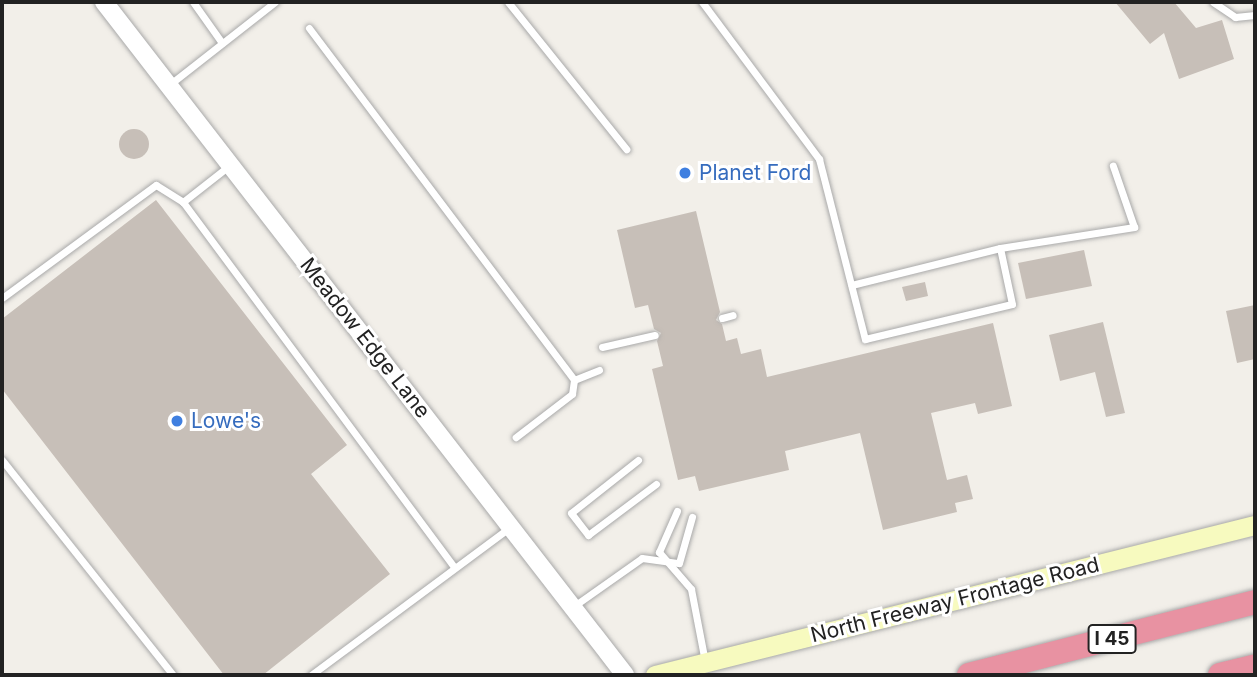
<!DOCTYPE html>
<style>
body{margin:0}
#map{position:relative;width:1257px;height:677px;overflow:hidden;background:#f2efe9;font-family:Inter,sans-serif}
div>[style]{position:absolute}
.building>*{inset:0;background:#c7bfb8}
.round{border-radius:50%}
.roads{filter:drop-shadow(0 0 2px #a9a9a9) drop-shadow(0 0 2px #a9a9a9)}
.service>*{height:7px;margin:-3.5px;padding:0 3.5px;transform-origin:3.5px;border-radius:3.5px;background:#fff}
.tertiary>*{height:18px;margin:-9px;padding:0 9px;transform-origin:9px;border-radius:9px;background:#fff}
.secondary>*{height:19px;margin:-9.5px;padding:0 9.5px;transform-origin:9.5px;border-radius:9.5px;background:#f7fabf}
.motorway>*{height:24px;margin:-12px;padding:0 12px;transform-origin:12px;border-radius:12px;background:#e892a2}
.dots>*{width:19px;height:19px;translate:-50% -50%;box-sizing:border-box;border:4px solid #fff;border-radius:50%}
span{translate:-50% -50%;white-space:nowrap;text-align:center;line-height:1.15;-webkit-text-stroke:6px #fff;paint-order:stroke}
.shield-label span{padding:2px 5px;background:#fff;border:2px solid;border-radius:5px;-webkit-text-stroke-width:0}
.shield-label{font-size:19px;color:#222;font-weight:700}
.shop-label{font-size:21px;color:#366cbe}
.left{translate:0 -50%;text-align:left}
.street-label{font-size:21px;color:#222}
.frame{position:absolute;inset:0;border:4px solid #222;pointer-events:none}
</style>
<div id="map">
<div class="building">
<i style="clip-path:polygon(1115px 2px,1174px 2px,1196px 28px,1222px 20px,1234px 59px,1179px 79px,1164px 33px,1150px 44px)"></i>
<i class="round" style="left:119px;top:129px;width:30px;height:30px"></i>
<i style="clip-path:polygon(156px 200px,347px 445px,311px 474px,390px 574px,263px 675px,224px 675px,2px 389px,2px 319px)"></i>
<i style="clip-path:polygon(696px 211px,720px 312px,716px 320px,722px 324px,726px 341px,737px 338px,741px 354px,761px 349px,767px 377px,993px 323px,1012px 406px,978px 414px,975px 403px,931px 413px,947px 480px,967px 475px,973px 499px,955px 503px,957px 512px,883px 530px,860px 433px,785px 451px,789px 470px,699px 491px,695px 476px,678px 480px,652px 369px,663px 366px,657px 341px,661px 333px,654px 329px,648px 305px,635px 308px,617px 230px)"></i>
<i style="clip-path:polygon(1084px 250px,1092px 286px,1026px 299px,1018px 263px)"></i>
<i style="clip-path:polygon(925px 282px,928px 296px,906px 301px,902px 287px)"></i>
<i style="clip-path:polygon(1255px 305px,1255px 359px,1237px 363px,1226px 311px)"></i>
<i style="clip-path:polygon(1103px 322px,1125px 413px,1106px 417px,1095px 372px,1060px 381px,1049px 335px)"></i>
</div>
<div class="roads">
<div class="service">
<i style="left:193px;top:2px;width:50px;rotate:54.7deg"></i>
<i style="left:508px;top:2px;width:189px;rotate:51.2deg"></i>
<i style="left:702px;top:2px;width:196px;rotate:53.3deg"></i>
<i style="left:819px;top:159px;width:186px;rotate:75.7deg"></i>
<i style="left:865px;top:339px;width:151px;rotate:-13.4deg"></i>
<i style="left:1012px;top:304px;width:57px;rotate:-102.1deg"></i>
<i style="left:1000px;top:248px;width:153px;rotate:166deg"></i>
<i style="left:1213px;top:2px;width:27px;rotate:34deg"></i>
<i style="left:1235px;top:17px;width:20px;rotate:-6deg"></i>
<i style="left:309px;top:28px;width:441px;rotate:53deg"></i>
<i style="left:574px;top:380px;width:14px;rotate:98deg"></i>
<i style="left:572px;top:394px;width:71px;rotate:142.5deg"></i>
<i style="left:169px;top:85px;width:135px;rotate:-38.1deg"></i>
<i style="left:230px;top:165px;width:60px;rotate:141.8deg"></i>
<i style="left:183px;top:202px;width:455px;rotate:53.4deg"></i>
<i style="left:1000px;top:248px;width:136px;rotate:-8.9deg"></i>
<i style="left:1134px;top:227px;width:65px;rotate:-109deg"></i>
<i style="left:2px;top:298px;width:191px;rotate:-36.3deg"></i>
<i style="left:156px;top:185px;width:32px;rotate:32deg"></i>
<i style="left:722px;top:318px;width:11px;rotate:-15deg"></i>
<i style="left:602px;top:347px;width:54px;rotate:-12.8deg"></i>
<i style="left:574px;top:380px;width:27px;rotate:-22deg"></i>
<i style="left:2px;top:460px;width:275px;rotate:51.5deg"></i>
<i style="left:638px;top:460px;width:85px;rotate:141.7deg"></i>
<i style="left:571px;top:513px;width:28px;rotate:52deg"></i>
<i style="left:588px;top:535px;width:85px;rotate:-36.9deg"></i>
<i style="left:677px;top:511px;width:45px;rotate:113.7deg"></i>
<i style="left:659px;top:552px;width:49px;rotate:49.1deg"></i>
<i style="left:691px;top:589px;width:74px;rotate:79.1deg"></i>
<i style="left:574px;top:606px;width:83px;rotate:-35.2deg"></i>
<i style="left:642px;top:558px;width:37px;rotate:8deg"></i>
<i style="left:679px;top:563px;width:48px;rotate:-74.2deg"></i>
<i style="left:311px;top:675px;width:248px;rotate:-36.6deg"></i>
</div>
<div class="tertiary">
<i style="left:104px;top:2px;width:851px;rotate:52.25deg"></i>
</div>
<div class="secondary">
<i style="left:655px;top:675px;width:618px;rotate:-14.04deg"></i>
</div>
<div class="motorway">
<i style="left:969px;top:675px;width:295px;rotate:-14.3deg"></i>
<i style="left:1220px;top:675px;width:36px;rotate:-14deg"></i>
</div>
</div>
<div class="dots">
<i style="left:685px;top:173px;background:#3f7fe0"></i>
<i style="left:177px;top:421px;background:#3f7fe0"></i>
</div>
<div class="shield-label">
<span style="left:1112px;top:639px">I 45</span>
</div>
<div class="shop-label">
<span class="left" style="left:699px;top:173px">Planet Ford</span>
<span class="left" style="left:191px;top:421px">Lowe's</span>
</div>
<div class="street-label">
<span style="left:365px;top:338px;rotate:52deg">Meadow Edge Lane</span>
<span style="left:955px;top:600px;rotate:-14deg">North Freeway Frontage Road</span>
</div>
<div class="frame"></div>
</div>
